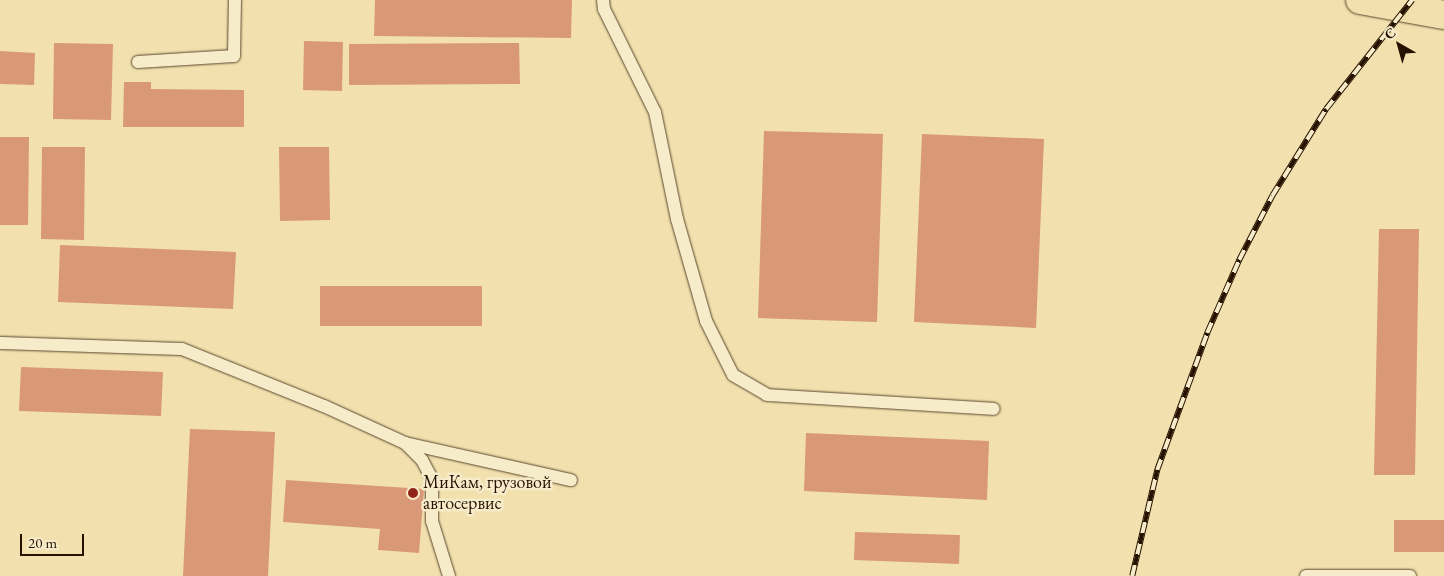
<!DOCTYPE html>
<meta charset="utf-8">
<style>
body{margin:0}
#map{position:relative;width:1444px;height:576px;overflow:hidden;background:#f2e1ae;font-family:"EB Garamond",serif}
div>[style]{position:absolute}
.building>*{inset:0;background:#d99878}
.roads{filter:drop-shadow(0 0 1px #5a462d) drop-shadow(0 0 1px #5a462d)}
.service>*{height:12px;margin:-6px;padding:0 6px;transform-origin:6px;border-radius:6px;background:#f7ecca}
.primary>*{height:28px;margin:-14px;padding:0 14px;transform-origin:14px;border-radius:14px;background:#f2e1ae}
.rail>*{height:5.5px;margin-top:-2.75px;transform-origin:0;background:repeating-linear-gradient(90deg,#f7ecca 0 11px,#271202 0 22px);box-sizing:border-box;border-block:1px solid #271202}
.dots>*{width:14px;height:14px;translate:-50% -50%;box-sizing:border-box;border:2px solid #f7ecca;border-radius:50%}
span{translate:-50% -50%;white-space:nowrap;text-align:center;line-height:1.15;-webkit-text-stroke:5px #f7ecca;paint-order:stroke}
.poi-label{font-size:18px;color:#271202}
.left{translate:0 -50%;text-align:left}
.north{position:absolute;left:1374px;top:20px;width:50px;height:50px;-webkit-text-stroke:4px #f7ecca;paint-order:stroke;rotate:322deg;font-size:14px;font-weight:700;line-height:20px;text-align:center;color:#271202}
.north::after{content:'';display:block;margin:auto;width:18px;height:22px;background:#271202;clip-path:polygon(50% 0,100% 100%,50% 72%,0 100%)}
.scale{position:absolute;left:20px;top:534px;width:64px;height:22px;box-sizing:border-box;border:2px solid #271202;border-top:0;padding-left:6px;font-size:15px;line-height:18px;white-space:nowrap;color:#271202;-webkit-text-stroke:4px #f7ecca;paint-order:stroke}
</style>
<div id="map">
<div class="building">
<i style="clip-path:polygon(375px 0,572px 0,571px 38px,374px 36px)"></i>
<i style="clip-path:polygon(304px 41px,343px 42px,342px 91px,303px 90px)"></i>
<i style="clip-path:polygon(54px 43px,113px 44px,111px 120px,53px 119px)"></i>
<i style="clip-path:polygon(519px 43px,520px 84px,349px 85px,349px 44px)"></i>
<i style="clip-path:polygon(0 51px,35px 53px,34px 85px,0 84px)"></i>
<i style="clip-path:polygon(124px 82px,151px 82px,151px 89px,244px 90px,244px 127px,123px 127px)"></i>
<i style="clip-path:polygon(764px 131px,883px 134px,877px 322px,758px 318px)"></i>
<i style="clip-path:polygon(922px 134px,1044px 139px,1036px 328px,914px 322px)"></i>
<i style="clip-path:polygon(0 137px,29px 137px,28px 225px,0 225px)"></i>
<i style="clip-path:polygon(42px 147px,85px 147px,84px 240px,41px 239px)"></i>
<i style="clip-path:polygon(279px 147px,329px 147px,330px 220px,280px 221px)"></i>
<i style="clip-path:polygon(1379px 229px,1419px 229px,1415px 475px,1374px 475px)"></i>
<i style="clip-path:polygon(60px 245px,236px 252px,233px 309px,58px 302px)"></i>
<i style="clip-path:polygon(320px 286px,482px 286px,482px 326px,320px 326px)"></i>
<i style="clip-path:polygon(21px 367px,163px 372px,161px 416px,19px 411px)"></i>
<i style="clip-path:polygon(190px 429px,275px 432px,268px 576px,183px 576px)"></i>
<i style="clip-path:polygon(806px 433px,989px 441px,987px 500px,804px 491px)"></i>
<i style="clip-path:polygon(286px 480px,424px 489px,419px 553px,378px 550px,380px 529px,283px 522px)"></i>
<i style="clip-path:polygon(1394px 520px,1444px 520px,1444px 552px,1394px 552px)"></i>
<i style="clip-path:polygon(855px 532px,960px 535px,959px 564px,854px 560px)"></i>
</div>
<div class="roads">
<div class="service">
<i style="left:603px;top:0;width:9px;rotate:84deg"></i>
<i style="left:604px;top:9px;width:115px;rotate:63.7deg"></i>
<i style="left:655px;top:112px;width:109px;rotate:78.4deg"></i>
<i style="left:677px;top:219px;width:106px;rotate:74.1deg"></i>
<i style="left:706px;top:321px;width:60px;rotate:63.4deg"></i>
<i style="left:733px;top:375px;width:39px;rotate:30deg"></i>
<i style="left:767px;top:395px;width:227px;rotate:3.5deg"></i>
<i style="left:138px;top:62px;width:96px;rotate:-3.6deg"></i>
<i style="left:234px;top:56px;width:56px;rotate:-89deg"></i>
<i style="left:0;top:343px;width:182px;rotate:1.9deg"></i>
<i style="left:182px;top:349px;width:153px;rotate:21.9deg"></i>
<i style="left:324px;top:406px;width:89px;rotate:24.6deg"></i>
<i style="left:405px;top:443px;width:170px;rotate:12.6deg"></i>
<i style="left:405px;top:443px;width:24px;rotate:45deg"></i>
<i style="left:422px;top:460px;width:21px;rotate:62deg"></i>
<i style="left:432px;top:479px;width:42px;rotate:90deg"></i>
<i style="left:432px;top:521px;width:58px;rotate:72.8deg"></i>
<i style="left:1306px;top:576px;width:104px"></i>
</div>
<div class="primary">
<i style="left:1360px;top:0;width:85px;rotate:10.1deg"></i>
</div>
</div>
<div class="rail">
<i style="left:1132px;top:576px;width:109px;rotate:-76.7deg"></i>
<i style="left:1157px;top:470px;width:146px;rotate:-69.9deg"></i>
<i style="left:1207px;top:333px;width:80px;rotate:-66.3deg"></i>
<i style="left:1239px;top:260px;width:72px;rotate:-62.7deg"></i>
<i style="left:1272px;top:196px;width:102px;rotate:-58.2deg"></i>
<i style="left:1326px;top:109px;width:139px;rotate:-51.7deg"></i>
</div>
<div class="dots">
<i style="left:413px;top:493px;background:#8f2418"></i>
</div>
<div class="poi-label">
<span class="left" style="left:423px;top:493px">МиКам, грузовой<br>автосервис</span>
</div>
<div class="north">С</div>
<div class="scale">20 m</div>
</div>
